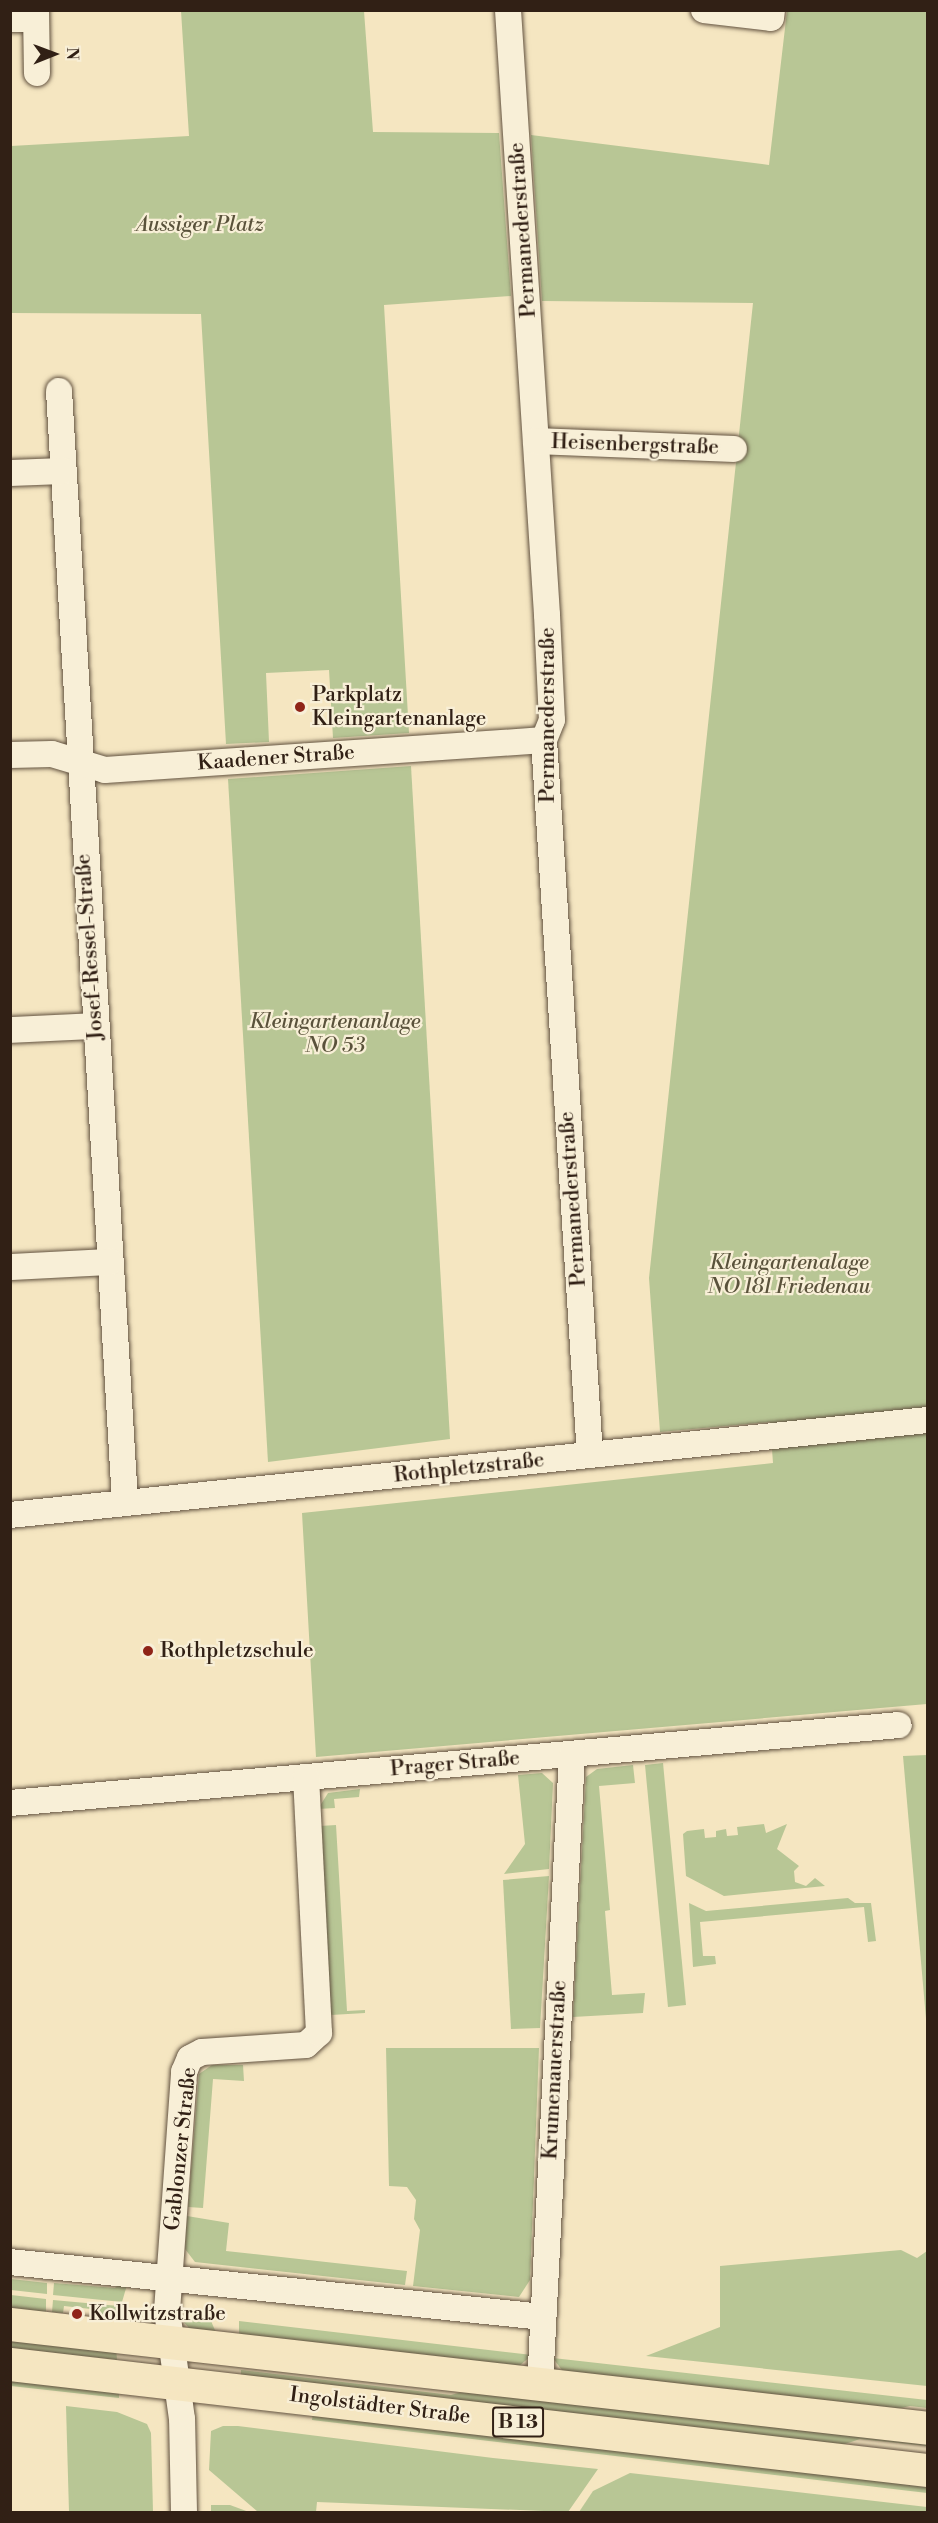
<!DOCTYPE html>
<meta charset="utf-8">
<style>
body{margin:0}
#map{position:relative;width:938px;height:2523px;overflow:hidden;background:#f5e6c1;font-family:"Libre Bodoni",serif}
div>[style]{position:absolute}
.green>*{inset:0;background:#b8c695}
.roads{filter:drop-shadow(0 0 2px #625240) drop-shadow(0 0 2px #625240)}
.minor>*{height:26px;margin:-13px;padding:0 13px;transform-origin:13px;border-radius:13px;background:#f8efd7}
.primary>*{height:33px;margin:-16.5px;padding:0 16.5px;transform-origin:16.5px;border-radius:16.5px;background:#f5e6c1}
.dots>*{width:16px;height:16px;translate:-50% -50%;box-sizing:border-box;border:3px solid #f8efd7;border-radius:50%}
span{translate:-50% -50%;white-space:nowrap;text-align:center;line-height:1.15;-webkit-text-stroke:4.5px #f8efd7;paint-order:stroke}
.shield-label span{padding:2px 4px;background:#f8efd7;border:2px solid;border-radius:4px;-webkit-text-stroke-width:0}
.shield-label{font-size:20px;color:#312015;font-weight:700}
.park-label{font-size:21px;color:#5a523b;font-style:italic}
.street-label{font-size:21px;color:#312015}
.poi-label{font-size:21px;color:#312015}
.left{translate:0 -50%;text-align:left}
.frame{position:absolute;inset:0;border:12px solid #312015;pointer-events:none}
.north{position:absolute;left:24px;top:24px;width:60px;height:60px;-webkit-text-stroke:4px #f8efd7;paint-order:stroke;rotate:89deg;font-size:16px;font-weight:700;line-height:24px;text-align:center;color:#312015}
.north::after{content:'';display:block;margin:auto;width:21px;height:27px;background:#312015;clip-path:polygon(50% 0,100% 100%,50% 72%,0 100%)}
</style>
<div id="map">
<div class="green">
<i style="clip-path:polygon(181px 11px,364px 11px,373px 132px,499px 133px,511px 296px,384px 305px,409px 733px,333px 738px,329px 670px,266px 673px,269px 742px,226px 744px,201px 314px,11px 313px,11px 146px,189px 136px)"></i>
<i style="clip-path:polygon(787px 11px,927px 11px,927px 1704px,316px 1757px,302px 1513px,773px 1463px,770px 1422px,660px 1432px,649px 1278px,753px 303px,542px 301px,531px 135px,769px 165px)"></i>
<i style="clip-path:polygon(411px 766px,450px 1439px,268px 1462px,228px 779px)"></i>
<i style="clip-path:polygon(927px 1755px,928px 1755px,927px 2030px,903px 1756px)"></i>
<i style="clip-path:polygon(663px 1763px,686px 2005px,668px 2007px,645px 1765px)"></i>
<i style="clip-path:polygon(633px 1765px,635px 1783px,599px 1786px,610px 1910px,605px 1911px,612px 1995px,645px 1993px,643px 2013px,573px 2017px,586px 1777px,597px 1769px)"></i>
<i style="clip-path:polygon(542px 1773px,553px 1783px,549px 1869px,504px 1874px,525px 1844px,518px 1775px)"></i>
<i style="clip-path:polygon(360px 1789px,359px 1797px,334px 1799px,335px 1808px,318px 1809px,328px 1793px)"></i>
<i style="clip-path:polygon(764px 1824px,766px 1833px,787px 1824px,777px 1849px,799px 1866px,794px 1871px,795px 1882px,806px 1886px,815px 1878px,825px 1886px,724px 1896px,686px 1876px,683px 1834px,687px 1831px,704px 1829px,705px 1838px,716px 1837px,716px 1831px,726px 1829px,727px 1836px,738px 1835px,737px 1827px)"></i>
<i style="clip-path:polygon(336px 1825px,347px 2011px,365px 2010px,365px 2013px,331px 2015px,320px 1826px)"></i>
<i style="clip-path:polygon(549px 1876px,540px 2028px,511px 2029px,503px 1880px)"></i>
<i style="clip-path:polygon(848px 1898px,855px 1903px,871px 1903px,876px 1941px,868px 1942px,864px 1907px,700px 1922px,703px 1956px,715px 1956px,716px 1964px,693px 1967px,689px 1903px,706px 1911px)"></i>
<i style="clip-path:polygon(386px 2048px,539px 2048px,530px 2280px,519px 2297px,413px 2286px,420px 2230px,414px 2219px,416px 2200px,407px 2187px,389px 2186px)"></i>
<i style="clip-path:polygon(212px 2065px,243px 2065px,244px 2081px,213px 2079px,203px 2208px,188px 2207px,199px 2074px)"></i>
<i style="clip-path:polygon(187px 2216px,229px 2223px,226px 2251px,407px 2271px,405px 2285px,195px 2262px,185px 2249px)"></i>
<i style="clip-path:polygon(901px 2250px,917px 2258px,927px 2251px,927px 2386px,646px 2356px,720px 2327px,720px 2266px)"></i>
<i style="clip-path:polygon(11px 2279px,47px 2283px,47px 2294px,11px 2290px)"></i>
<i style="clip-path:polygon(121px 2282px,127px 2285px,122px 2302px,53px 2295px,54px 2283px,115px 2288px)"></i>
<i style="clip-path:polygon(11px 2295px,46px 2299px,46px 2317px,11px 2313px)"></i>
<i style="clip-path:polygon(53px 2300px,119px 2306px,121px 2306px,117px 2318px,91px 2315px,91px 2309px,64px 2306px,63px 2313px,52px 2312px)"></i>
<i style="clip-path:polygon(178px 2316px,211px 2321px,217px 2335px,190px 2329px)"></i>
<i style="clip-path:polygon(239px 2321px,532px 2355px,518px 2367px,239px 2338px)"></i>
<i style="clip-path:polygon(11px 2334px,116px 2346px,117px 2360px,11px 2348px)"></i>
<i style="clip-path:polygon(553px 2358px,927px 2400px,927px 2408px,910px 2406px,888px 2411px,564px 2373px)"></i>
<i style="clip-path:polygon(241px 2370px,451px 2395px,472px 2389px,927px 2440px,927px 2446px,860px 2439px,842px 2445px,241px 2375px)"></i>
<i style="clip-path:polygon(11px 2381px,119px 2392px,119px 2398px,11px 2386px)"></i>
<i style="clip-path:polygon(66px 2406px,117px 2412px,147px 2424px,151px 2433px,153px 2512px,69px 2512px)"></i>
<i style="clip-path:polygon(314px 2406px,927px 2487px,927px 2493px,312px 2420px)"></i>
<i style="clip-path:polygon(238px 2426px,493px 2458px,598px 2469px,568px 2512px,317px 2502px,316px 2512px,258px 2512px,209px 2470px,211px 2431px,223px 2426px)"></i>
<i style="clip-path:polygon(630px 2473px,927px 2507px,927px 2512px,579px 2512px,593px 2491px)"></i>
<i style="clip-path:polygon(211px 2505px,230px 2505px,249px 2512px,211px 2512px)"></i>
</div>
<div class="roads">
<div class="minor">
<i style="left:36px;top:10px;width:63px;rotate:89.1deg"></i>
<i style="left:508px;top:10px;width:606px;rotate:86.31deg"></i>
<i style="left:547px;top:615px;width:105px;rotate:87.3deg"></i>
<i style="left:552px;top:720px;width:22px;rotate:112deg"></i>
<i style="left:544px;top:740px;width:716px;rotate:86.32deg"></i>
<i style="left:704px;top:10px;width:67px;rotate:6.8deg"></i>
<i style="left:771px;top:18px;width:8px;rotate:-83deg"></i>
<i style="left:10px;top:19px;width:26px"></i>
<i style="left:59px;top:391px;width:1114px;rotate:86.6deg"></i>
<i style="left:536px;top:441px;width:198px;rotate:2.3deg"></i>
<i style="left:10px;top:473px;width:53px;rotate:-2.2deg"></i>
<i style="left:10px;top:755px;width:42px;rotate:-1.4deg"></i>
<i style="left:52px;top:754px;width:55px;rotate:16.8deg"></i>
<i style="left:105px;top:770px;width:440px;rotate:-3.9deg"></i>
<i style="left:10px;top:1030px;width:85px;rotate:-2.7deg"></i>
<i style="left:10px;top:1267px;width:100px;rotate:-2.9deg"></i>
<i style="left:10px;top:1515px;width:923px;rotate:-5.91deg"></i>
<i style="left:10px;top:1803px;width:892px;rotate:-5.01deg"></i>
<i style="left:10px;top:2262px;width:536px;rotate:5.89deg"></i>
<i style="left:540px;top:2386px;width:633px;rotate:-87.1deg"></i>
<i style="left:184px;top:2512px;width:93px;rotate:-91.2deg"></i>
<i style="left:182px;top:2419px;width:109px;rotate:-97.9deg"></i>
<i style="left:167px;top:2311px;width:240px;rotate:-85.9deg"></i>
<i style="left:184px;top:2072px;width:15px;rotate:-67deg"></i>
<i style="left:190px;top:2058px;width:13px;rotate:-27deg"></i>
<i style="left:202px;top:2052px;width:104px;rotate:-3.9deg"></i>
<i style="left:306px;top:2045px;width:18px;rotate:-43deg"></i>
<i style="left:319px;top:2033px;width:256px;rotate:-92.9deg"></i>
</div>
<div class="primary">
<i style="left:10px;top:2324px;width:924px;rotate:6.46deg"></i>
<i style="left:10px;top:2364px;width:924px;rotate:6.59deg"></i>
</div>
</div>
<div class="dots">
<i style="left:300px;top:707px;background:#8f2418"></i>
<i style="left:148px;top:1651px;background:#8f2418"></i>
<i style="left:77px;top:2314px;background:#8f2418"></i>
</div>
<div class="shield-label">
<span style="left:518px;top:2422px">B 13</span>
</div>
<div class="park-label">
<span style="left:200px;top:225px">Aussiger Platz</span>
<span style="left:335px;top:1034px">Kleingartenanlage<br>NO 53</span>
<span style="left:789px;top:1275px">Kleingartenalage<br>NO 181 Friedenau</span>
</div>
<div class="street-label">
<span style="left:523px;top:230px;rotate:-94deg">Permanederstraße</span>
<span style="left:635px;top:445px;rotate:2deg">Heisenbergstraße</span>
<span style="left:548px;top:715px;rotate:-90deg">Permanederstraße</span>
<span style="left:276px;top:758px;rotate:-4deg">Kaadener Straße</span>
<span style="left:90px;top:947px;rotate:-94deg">Josef-Ressel-Straße</span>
<span style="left:573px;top:1199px;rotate:-94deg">Permanederstraße</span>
<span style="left:469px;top:1468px;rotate:-6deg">Rothpletzstraße</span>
<span style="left:455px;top:1764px;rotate:-5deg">Prager Straße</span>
<span style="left:555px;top:2070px;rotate:-87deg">Krumenauerstraße</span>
<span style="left:181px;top:2149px;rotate:-84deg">Gablonzer Straße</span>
<span style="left:380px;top:2406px;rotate:7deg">Ingolstädter Straße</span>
</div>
<div class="poi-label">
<span class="left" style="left:312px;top:707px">Parkplatz<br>Kleingartenanlage</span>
<span class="left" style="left:160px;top:1651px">Rothpletzschule</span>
<span class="left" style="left:89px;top:2314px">Kollwitzstraße</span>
</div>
<div class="frame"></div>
<div class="north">N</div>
</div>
